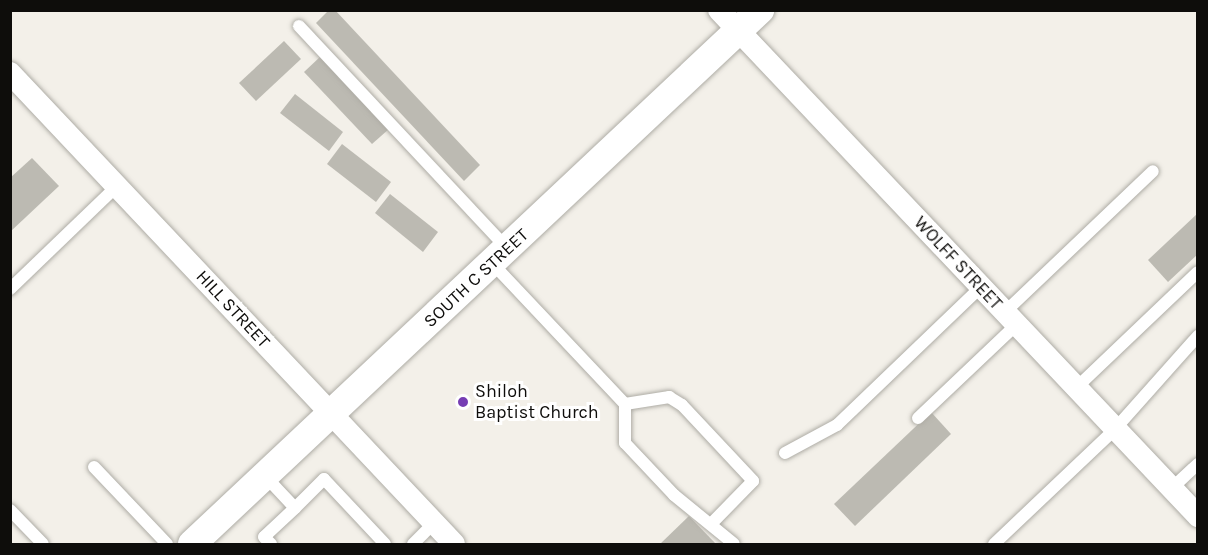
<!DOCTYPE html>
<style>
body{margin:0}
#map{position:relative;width:1208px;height:555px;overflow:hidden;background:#f3f0e9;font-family:Karla,sans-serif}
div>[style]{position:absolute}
.building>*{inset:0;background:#bcbab2}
.roads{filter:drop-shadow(0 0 2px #aeaca5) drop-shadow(0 0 2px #aeaca5)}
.service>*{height:12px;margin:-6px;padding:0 6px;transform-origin:6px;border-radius:6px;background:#fff}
.minor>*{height:22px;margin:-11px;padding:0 11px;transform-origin:11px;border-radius:11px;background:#fff}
.tertiary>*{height:28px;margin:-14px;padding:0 14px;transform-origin:14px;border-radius:14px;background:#fff}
.dots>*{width:16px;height:16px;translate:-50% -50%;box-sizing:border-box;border:3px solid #fff;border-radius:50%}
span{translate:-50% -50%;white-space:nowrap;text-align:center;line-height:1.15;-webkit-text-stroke:6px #fff;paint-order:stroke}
.street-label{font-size:18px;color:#0e0d0b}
.poi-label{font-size:18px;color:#0e0d0b}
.left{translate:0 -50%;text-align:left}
.frame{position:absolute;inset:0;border:12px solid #0e0d0b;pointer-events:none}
</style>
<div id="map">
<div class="building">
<i style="clip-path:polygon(329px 10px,335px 10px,480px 165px,464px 181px,316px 23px)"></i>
<i style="clip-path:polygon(284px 41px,301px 59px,256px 101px,239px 83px)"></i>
<i style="clip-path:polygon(321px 56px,389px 129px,372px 144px,304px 72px)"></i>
<i style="clip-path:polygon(295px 94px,343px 132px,329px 151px,280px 113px)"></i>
<i style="clip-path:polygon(342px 144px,391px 182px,376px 202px,327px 164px)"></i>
<i style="clip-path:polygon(32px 158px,59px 186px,10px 232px,10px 178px)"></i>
<i style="clip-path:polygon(390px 194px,438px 232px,423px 252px,375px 213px)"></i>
<i style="clip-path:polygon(1198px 213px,1198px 254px,1168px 282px,1148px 260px)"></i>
<i style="clip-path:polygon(931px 412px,951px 434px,855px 526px,834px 504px)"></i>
<i style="clip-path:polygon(689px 516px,716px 544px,660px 544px)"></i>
</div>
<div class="roads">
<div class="service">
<i style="left:299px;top:26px;width:304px;rotate:46.9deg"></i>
<i style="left:492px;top:263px;width:194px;rotate:46.7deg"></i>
<i style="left:10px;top:289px;width:149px;rotate:-43.9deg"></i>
<i style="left:1005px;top:312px;width:204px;rotate:-43.6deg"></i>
<i style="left:1076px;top:388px;width:168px;rotate:-43.6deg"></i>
<i style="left:625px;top:404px;width:45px;rotate:-9deg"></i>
<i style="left:669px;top:397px;width:15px;rotate:32deg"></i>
<i style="left:682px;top:405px;width:104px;rotate:46.9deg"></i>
<i style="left:753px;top:481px;width:57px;rotate:134.3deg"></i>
<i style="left:625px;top:404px;width:39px;rotate:90deg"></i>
<i style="left:625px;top:443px;width:71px;rotate:46.7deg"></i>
<i style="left:674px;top:495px;width:77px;rotate:39.2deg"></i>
<i style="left:918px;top:418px;width:135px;rotate:-43.5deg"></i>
<i style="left:785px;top:453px;width:59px;rotate:-28.3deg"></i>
<i style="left:837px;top:425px;width:199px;rotate:-43.8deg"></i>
<i style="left:94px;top:467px;width:106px;rotate:46.5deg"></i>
<i style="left:266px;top:477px;width:42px;rotate:46.9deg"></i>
<i style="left:295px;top:508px;width:42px;rotate:136.9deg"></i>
<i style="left:264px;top:537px;width:10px;rotate:45deg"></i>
<i style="left:1171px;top:489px;width:37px;rotate:-43deg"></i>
<i style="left:295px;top:508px;width:41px;rotate:-45deg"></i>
<i style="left:324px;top:479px;width:89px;rotate:46.8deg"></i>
<i style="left:10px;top:510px;width:47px;rotate:45.9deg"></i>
<i style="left:413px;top:544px;width:30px;rotate:-45deg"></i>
<i style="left:994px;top:544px;width:167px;rotate:-43.5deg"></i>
<i style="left:1115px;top:429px;width:125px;rotate:-48.3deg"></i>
</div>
<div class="minor">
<i style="left:719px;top:10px;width:697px;rotate:46.57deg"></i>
<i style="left:10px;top:73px;width:647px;rotate:46.69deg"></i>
</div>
<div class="tertiary">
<i style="left:192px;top:544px;width:780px;rotate:-43.23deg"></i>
</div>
</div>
<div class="dots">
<i style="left:463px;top:402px;background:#763db3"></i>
</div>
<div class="street-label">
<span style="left:958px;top:263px;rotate:47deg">WOLFF STREET</span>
<span style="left:476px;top:278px;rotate:-43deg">SOUTH C STREET</span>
<span style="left:233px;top:309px;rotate:47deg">HILL STREET</span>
</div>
<div class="poi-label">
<span class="left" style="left:475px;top:402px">Shiloh<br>Baptist Church</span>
</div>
<div class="frame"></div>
</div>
